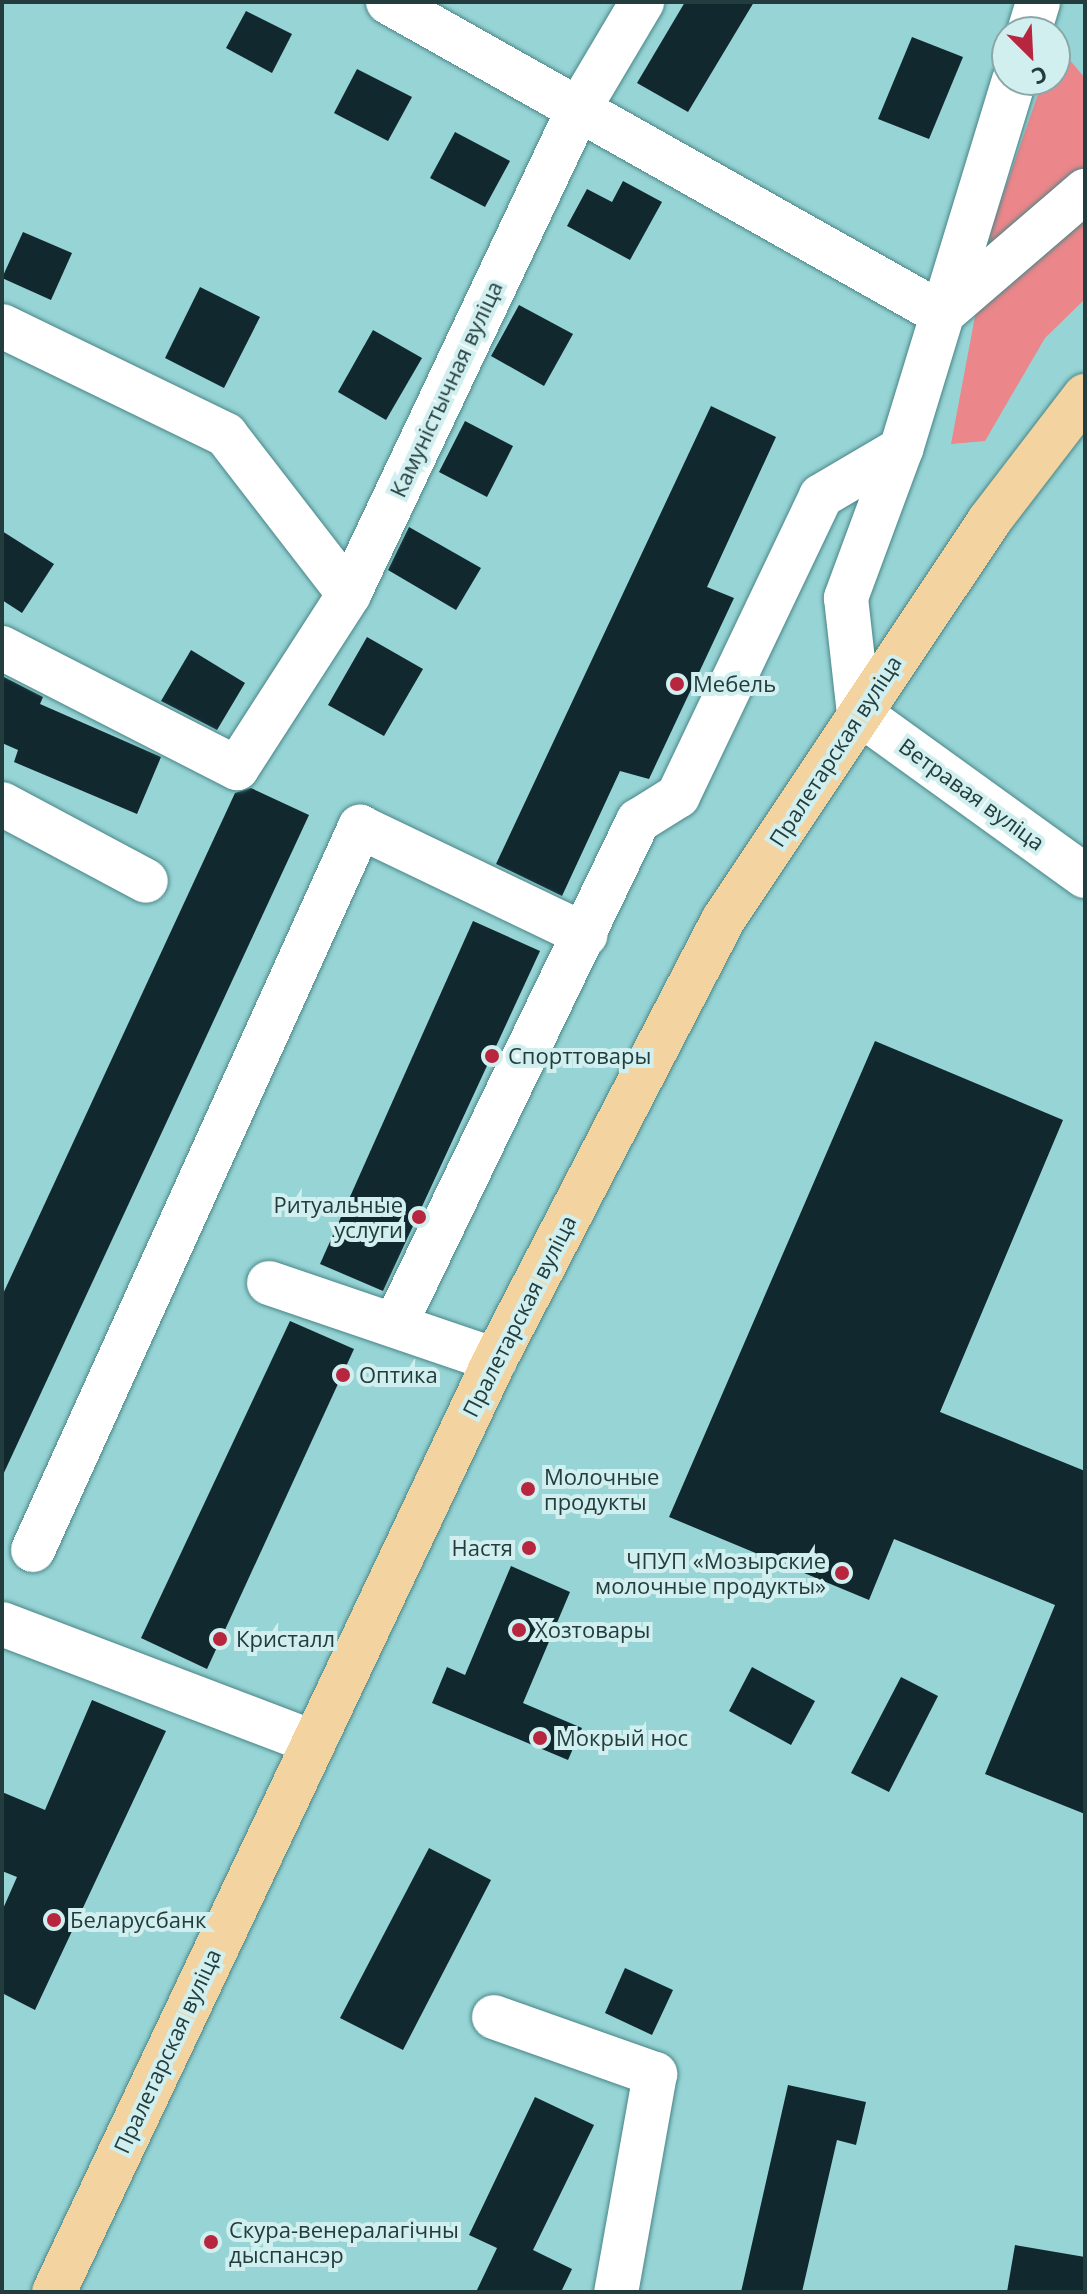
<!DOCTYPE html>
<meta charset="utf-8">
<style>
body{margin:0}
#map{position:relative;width:1087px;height:2294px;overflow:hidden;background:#97d4d6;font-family:"Open Sans",sans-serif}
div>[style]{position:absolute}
.green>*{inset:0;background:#eb868a}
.building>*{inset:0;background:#11282f}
.roads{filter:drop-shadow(0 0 2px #498586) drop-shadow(0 0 2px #498586)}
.minor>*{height:44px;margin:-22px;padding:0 22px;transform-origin:22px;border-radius:22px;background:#fff}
.major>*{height:44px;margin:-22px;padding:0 22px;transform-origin:22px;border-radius:22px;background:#f3d3a0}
.dots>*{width:22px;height:22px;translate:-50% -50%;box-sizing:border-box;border:4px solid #d1efef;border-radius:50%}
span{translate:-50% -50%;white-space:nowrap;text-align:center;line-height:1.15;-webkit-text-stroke:8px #d1efef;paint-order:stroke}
.street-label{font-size:22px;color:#233c3d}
.poi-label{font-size:22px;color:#233c3d}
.left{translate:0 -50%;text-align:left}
.right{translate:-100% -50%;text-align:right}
.frame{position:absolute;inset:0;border:4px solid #233c3d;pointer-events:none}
.north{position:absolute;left:991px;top:16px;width:80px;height:80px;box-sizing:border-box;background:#d1efef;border:2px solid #8ba7a8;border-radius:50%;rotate:156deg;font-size:22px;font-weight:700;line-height:32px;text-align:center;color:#233c3d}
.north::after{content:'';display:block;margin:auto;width:28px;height:36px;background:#b7253e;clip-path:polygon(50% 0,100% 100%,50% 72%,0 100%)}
</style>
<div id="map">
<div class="green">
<i style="clip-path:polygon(1056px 44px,1085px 78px,1085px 299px,1045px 338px,985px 441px,951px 444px,992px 226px,1043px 80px,1055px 80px)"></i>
</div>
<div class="building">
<i style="clip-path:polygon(685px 2px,754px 2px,688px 112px,637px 83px)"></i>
<i style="clip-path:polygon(246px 11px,292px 34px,272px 73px,226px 48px)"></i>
<i style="clip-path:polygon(912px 37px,963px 57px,929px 139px,878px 119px)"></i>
<i style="clip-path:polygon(357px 69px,412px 97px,388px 141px,334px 113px)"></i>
<i style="clip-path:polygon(455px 132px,510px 161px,485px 207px,430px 178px)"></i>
<i style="clip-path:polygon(623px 181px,662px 202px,630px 260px,567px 226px,587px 189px,612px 202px)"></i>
<i style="clip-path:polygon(23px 232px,72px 253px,51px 300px,2px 278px)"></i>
<i style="clip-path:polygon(200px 287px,260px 317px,224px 388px,165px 358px)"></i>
<i style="clip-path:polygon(519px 305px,573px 334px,544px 386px,491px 356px)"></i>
<i style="clip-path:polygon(373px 330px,422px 358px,386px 420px,338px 392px)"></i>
<i style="clip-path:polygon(711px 406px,776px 437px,707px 587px,734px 598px,649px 779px,620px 771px,562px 896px,496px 864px)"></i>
<i style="clip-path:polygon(465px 421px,513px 446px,487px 497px,439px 472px)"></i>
<i style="clip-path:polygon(409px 527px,481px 568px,456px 610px,388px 570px)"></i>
<i style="clip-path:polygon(2px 531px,54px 564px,22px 613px,2px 600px)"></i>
<i style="clip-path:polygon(367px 637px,423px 669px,384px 736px,328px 705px)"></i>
<i style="clip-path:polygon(191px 650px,245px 683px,217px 730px,161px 701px)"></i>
<i style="clip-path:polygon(2px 676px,43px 697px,40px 704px,161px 757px,137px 814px,14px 762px,18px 750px,2px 743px)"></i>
<i style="clip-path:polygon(251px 788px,309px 815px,2px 1477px,2px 1296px,235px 793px)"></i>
<i style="clip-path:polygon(473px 921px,540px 951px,383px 1291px,320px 1264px)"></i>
<i style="clip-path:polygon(875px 1041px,1063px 1120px,940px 1412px,1085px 1471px,1085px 1814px,985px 1774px,1055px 1605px,894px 1539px,869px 1600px,669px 1517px)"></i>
<i style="clip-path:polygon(290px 1321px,354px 1349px,207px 1669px,141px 1638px)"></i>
<i style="clip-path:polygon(511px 1566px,570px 1592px,523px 1703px,582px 1728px,568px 1760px,432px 1703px,447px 1667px,465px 1675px)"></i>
<i style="clip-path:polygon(752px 1667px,815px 1701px,791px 1745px,729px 1711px)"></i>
<i style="clip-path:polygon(901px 1677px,938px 1696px,889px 1792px,851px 1773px)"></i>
<i style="clip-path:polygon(92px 1700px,166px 1731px,35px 2010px,2px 1993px,2px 1911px,17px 1877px,2px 1871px,2px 1792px,45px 1810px)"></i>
<i style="clip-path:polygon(429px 1848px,491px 1880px,403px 2050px,340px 2018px)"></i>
<i style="clip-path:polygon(625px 1968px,673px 1990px,652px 2035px,605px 2013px)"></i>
<i style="clip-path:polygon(788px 2085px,866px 2102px,856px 2145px,837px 2140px,802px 2292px,741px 2292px)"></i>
<i style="clip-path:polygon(535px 2097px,594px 2125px,533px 2250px,572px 2269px,561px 2292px,476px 2292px,497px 2248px,469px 2235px)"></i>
<i style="clip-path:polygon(1015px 2245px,1085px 2257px,1085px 2292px,1007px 2292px)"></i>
</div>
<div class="roads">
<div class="minor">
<i style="left:388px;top:2px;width:636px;rotate:29.39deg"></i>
<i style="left:1029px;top:32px;width:31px;rotate:-73deg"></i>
<i style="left:1014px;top:80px;width:386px;rotate:107deg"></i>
<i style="left:901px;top:449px;width:159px;rotate:110.3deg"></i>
<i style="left:846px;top:598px;width:116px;rotate:83.6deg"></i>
<i style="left:859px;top:713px;width:279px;rotate:35.8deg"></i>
<i style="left:942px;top:314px;width:189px;rotate:-40.7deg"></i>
<i style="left:2px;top:326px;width:249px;rotate:25.9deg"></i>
<i style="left:226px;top:435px;width:201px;rotate:52.3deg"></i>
<i style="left:2px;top:648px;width:264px;rotate:27.1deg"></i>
<i style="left:237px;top:768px;width:207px;rotate:-57.2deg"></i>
<i style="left:349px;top:594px;width:535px;rotate:-64.68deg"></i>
<i style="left:578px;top:110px;width:126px;rotate:-59.3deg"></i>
<i style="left:2px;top:804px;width:163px;rotate:28.1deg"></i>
<i style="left:269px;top:1283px;width:239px;rotate:18.8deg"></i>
<i style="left:395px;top:1325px;width:560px;rotate:-64.26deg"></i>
<i style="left:638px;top:821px;width:47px;rotate:-32deg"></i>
<i style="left:678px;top:796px;width:332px;rotate:-64.5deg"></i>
<i style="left:821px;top:496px;width:93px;rotate:-30.4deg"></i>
<i style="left:33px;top:1550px;width:794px;rotate:-65.66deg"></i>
<i style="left:360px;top:827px;width:250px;rotate:25.6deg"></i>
<i style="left:2px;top:1624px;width:332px;rotate:20.8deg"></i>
<i style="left:494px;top:2017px;width:171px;rotate:19.5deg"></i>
<i style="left:655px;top:2074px;width:221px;rotate:100.1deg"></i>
</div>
<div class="major">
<i style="left:54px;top:2292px;width:1031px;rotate:-64.68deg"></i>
<i style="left:495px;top:1360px;width:496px;rotate:-62.6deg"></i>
<i style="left:723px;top:920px;width:480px;rotate:-56.3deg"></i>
<i style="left:989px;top:521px;width:158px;rotate:-52.5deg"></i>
</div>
</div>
<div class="dots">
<i style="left:677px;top:684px;background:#b7253e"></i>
<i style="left:492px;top:1056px;background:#b7253e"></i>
<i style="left:419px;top:1217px;background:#b7253e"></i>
<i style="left:343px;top:1375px;background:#b7253e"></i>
<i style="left:528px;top:1489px;background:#b7253e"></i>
<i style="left:529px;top:1548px;background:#b7253e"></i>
<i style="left:842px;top:1573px;background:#b7253e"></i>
<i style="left:519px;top:1630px;background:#b7253e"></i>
<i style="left:220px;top:1639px;background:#b7253e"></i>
<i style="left:540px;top:1738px;background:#b7253e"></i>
<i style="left:54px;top:1920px;background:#b7253e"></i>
<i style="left:211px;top:2242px;background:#b7253e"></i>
</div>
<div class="street-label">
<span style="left:446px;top:389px;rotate:-65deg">Камуністычная вуліца</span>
<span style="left:835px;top:751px;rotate:-57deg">Пралетарская вуліца</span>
<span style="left:972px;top:794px;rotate:36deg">Ветравая вуліца</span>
<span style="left:519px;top:1316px;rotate:-63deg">Пралетарская вуліца</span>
<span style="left:167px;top:2051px;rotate:-65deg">Пралетарская вуліца</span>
</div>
<div class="poi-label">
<span class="left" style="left:693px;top:684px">Мебель</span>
<span class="left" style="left:508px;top:1056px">Спорттовары</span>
<span class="right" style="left:403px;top:1217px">Ритуальные<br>услуги</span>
<span class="left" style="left:359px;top:1375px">Оптика</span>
<span class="left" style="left:544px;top:1489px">Молочные<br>продукты</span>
<span class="right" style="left:513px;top:1548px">Настя</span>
<span class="right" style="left:826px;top:1573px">ЧПУП «Мозырские<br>молочные продукты»</span>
<span class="left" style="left:535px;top:1630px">Хозтовары</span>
<span class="left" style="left:236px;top:1639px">Кристалл</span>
<span class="left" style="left:556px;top:1738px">Мокрый нос</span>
<span class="left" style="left:70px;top:1920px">Беларусбанк</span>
<span class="left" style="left:229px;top:2242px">Скура-венералагічны<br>дыспансэр</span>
</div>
<div class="frame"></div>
<div class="north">С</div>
</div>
